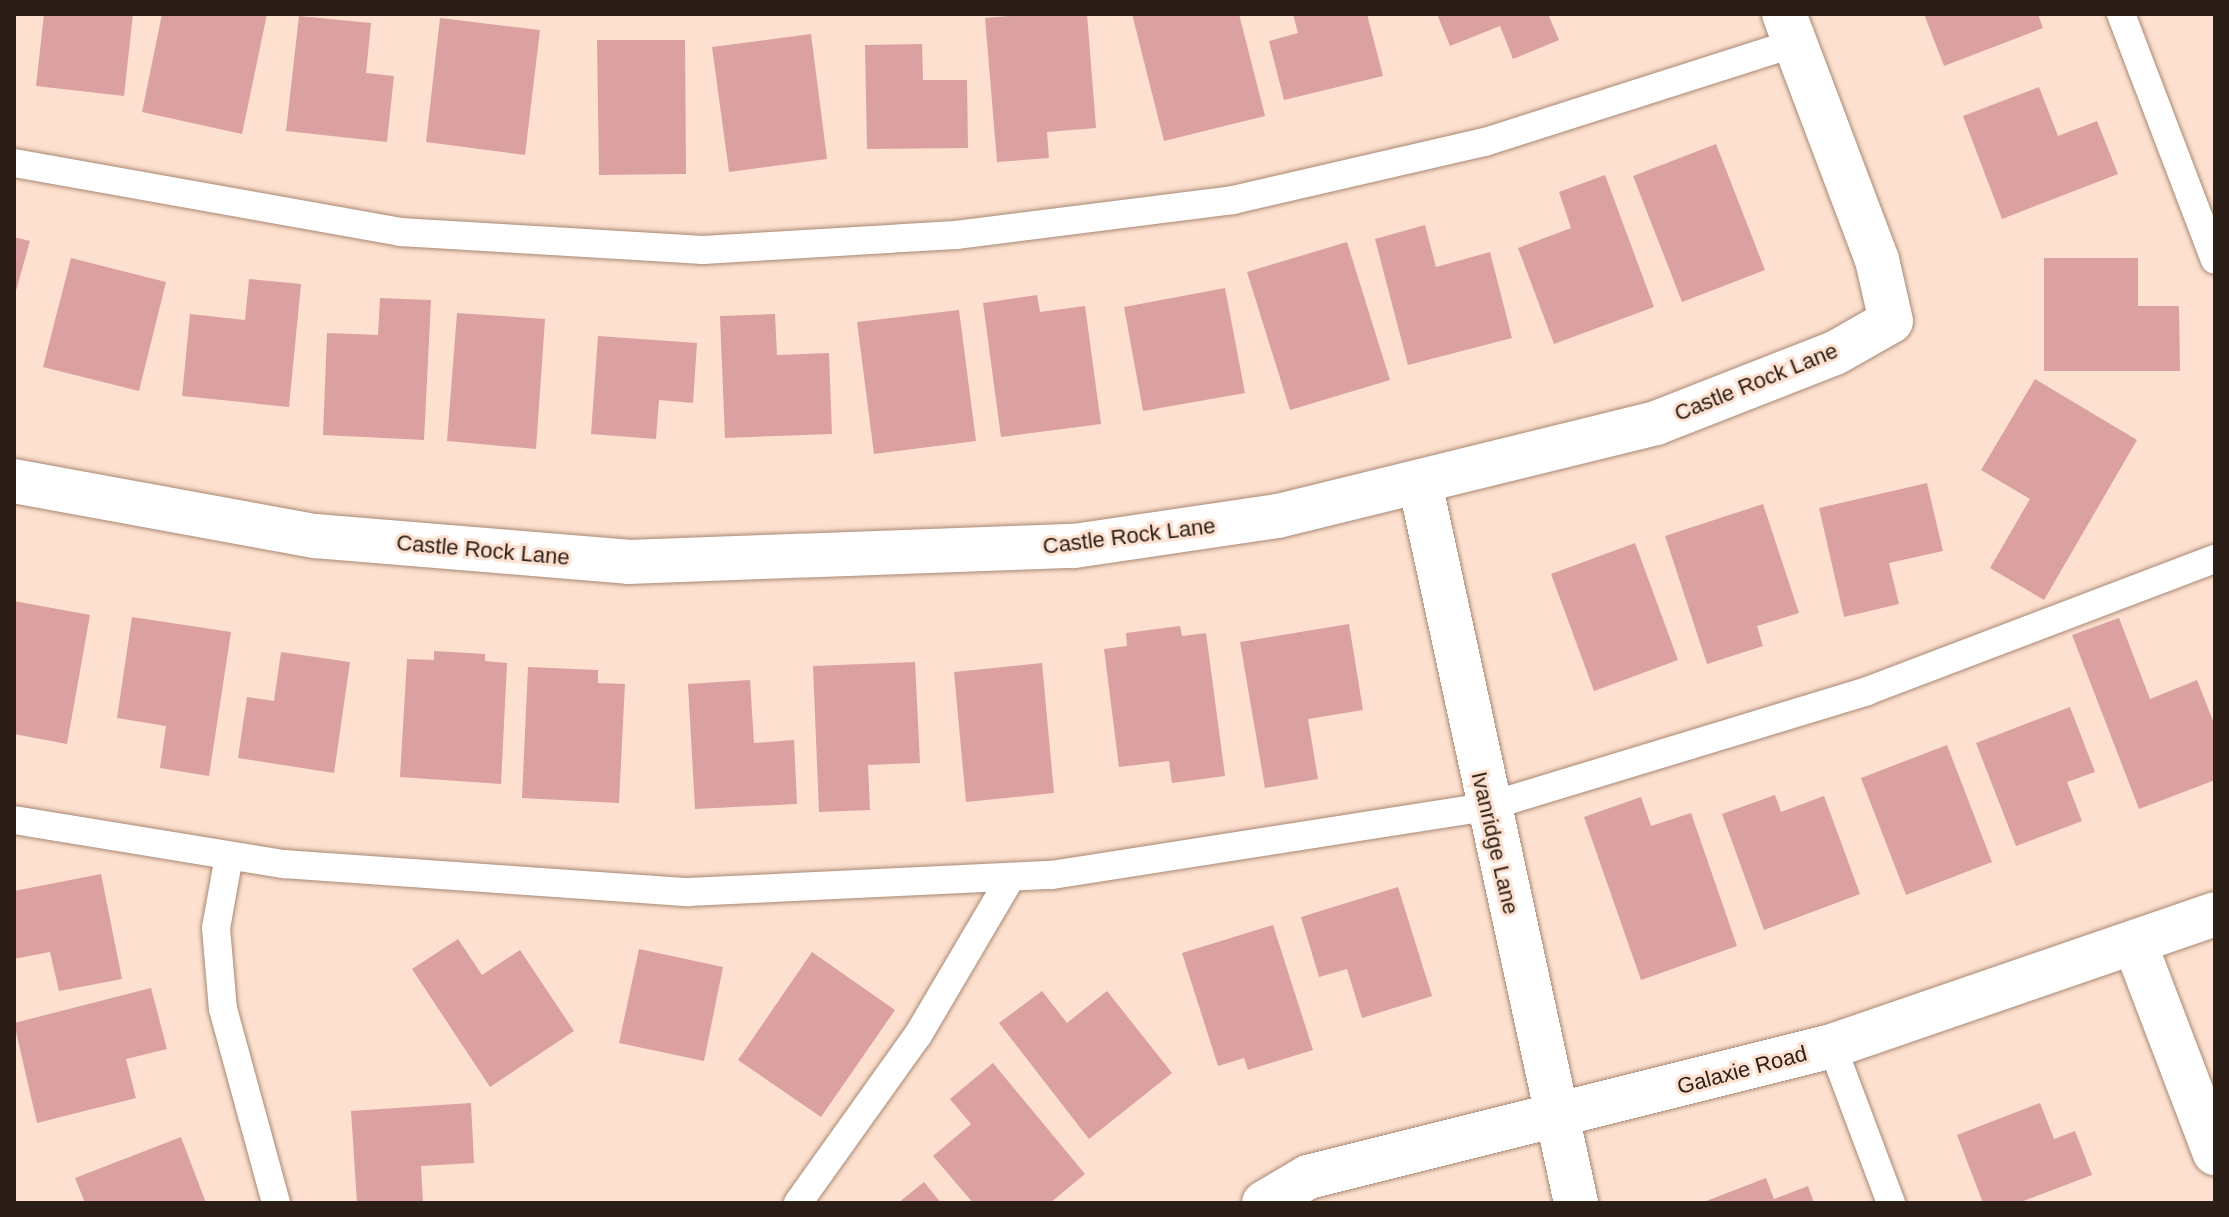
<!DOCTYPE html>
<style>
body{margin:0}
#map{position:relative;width:2229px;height:1217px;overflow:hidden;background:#fde0cf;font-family:Arial,sans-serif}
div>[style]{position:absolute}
.building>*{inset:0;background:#daa1a0}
.roads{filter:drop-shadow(0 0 2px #a88873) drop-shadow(0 0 2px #a88873)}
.lane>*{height:28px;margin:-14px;padding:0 14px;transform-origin:14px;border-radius:14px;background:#fff}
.street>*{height:44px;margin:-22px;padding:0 22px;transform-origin:22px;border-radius:22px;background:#fff}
.secondary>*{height:44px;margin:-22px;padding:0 22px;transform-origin:22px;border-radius:22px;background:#fff}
span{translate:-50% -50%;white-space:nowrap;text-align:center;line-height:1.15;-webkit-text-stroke:6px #fde0cf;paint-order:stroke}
.street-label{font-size:22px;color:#2a1e16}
.frame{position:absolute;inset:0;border:16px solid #2a1e16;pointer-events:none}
</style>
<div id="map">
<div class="building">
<i style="clip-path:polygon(44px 14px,133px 14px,124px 96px,36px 86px)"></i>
<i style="clip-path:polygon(162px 14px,267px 14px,242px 134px,142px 112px)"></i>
<i style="clip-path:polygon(1034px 14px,1087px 14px,1096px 128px,1047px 132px,1049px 158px,997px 162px,985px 18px)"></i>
<i style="clip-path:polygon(1132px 14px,1239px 14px,1265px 116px,1164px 141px)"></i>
<i style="clip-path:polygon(1293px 14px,1367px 14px,1383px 76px,1284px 100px,1269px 41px,1298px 33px)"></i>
<i style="clip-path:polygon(1437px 14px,1548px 14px,1559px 40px,1513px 59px,1500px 26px,1450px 46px)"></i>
<i style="clip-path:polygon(1924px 14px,2038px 14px,2043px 28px,1944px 66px)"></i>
<i style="clip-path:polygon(299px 16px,371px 23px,366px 73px,394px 76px,387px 142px,286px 131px)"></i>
<i style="clip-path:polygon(440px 18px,540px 30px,525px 155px,426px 142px)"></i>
<i style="clip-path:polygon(811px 34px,827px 159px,729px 172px,712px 47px)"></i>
<i style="clip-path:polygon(597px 40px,685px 40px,686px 174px,599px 175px)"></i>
<i style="clip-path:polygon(922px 44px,923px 80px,967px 80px,968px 148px,867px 149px,865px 45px)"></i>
<i style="clip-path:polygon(2039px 87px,2058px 136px,2097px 121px,2118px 174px,2002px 219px,1963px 116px)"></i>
<i style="clip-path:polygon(1716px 144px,1765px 270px,1682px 302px,1633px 176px)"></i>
<i style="clip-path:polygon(1605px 175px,1654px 307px,1554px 344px,1518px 248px,1571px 228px,1559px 192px)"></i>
<i style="clip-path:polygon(1425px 225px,1436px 267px,1490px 252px,1512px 338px,1408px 365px,1375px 239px)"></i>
<i style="clip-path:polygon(14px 237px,30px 241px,15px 294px,14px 294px)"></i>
<i style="clip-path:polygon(1347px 242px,1390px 380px,1290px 410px,1247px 272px)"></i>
<i style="clip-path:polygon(71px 258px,166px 282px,139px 391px,43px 367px)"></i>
<i style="clip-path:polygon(2044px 258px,2138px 258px,2138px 306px,2179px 306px,2180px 371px,2044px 371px)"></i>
<i style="clip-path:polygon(249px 279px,301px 284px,289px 407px,182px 396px,190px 314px,245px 320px)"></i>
<i style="clip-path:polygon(1225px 288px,1245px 393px,1143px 411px,1124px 307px)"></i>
<i style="clip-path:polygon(1037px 295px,1040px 312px,1085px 306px,1101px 424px,1001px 437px,983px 303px)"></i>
<i style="clip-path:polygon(380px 298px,431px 300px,424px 440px,323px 435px,327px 333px,378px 335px)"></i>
<i style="clip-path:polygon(959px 310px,976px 441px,874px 454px,857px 322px)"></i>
<i style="clip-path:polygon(457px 313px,545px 319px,536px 449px,447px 441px)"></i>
<i style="clip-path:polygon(775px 314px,777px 355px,829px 353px,832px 434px,725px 438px,720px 316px)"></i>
<i style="clip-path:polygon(598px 336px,697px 343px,693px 403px,659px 400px,656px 439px,591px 434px)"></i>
<i style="clip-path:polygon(2035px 379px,2137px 440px,2044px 600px,1990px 568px,2030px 499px,1981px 470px)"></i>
<i style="clip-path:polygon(1927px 483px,1943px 551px,1889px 563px,1899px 604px,1844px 617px,1819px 508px)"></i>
<i style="clip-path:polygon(1763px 504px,1799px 613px,1757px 626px,1763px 646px,1707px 664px,1665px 536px)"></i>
<i style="clip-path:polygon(1635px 543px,1678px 660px,1594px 691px,1551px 574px)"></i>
<i style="clip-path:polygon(14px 601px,90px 615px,67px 744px,14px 734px)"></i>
<i style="clip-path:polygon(132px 617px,231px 632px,209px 776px,160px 768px,166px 726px,117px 718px)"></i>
<i style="clip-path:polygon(2119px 618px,2150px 699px,2197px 680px,2215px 726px,2215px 780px,2139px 809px,2072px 635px)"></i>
<i style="clip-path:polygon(1349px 624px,1363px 710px,1308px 719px,1318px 779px,1265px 788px,1240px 642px)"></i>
<i style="clip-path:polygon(1180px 626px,1182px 636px,1206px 633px,1225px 776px,1172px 783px,1169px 761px,1119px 767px,1104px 649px,1127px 646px,1126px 633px)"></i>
<i style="clip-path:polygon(434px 651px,485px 654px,485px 661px,507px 663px,501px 784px,400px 777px,407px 659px,434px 660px)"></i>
<i style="clip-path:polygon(281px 652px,350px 662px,334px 773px,238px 758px,247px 697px,274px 701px)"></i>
<i style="clip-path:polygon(915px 662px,920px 763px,868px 765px,870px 810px,819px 812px,813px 666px)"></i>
<i style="clip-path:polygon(1042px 663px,1054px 793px,966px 802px,954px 672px)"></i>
<i style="clip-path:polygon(528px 667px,598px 670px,598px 683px,625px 684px,619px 803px,522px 798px)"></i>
<i style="clip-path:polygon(750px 680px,754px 743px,794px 740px,797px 804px,695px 809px,688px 684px)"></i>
<i style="clip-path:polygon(2070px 707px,2095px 772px,2067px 782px,2082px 821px,2016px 846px,1976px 743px)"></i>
<i style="clip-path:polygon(1947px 745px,1992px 862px,1906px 895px,1861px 778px)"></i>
<i style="clip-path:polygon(1775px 795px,1781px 812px,1824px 796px,1860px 894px,1764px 930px,1722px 814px)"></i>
<i style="clip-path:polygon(1641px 797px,1651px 826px,1691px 813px,1737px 946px,1641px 980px,1584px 817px)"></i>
<i style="clip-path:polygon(101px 874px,122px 979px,59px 991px,50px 952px,14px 959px,14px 891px)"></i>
<i style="clip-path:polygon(1398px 887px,1432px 996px,1362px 1018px,1347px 969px,1319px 977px,1301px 917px)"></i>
<i style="clip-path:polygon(1273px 925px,1313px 1050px,1248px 1070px,1244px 1058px,1218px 1066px,1182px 953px)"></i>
<i style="clip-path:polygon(458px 939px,482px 975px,520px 950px,574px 1031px,490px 1087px,412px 969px)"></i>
<i style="clip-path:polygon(639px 949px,723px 967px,704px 1061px,619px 1043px)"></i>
<i style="clip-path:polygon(812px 952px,895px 1010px,821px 1117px,738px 1060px)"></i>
<i style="clip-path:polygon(151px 988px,167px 1049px,126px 1059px,136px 1098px,37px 1123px,14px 1023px)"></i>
<i style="clip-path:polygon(1042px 991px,1067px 1023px,1107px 991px,1172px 1073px,1089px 1139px,999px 1023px)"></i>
<i style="clip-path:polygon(993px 1063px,1085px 1174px,1050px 1203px,973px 1203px,933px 1156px,971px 1124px,950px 1099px)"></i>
<i style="clip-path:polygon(471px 1103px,474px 1163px,421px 1166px,423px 1203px,357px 1203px,351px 1111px)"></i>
<i style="clip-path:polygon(2040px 1103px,2054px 1139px,2075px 1131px,2092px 1175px,2018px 1203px,1983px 1203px,1957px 1135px)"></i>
<i style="clip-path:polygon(181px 1137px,206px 1203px,85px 1203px,75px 1178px)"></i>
<i style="clip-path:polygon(1766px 1178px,1774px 1199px,1808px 1186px,1814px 1203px,1701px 1203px)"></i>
<i style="clip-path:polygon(924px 1182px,941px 1203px,898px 1203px)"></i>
</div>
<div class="roads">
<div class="lane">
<i style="left:2121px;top:14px;width:263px;rotate:69.1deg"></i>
<i style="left:14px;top:163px;width:392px;rotate:10.1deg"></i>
<i style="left:400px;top:232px;width:304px;rotate:3.4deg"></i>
<i style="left:703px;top:250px;width:253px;rotate:-3.4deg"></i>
<i style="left:956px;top:235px;width:279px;rotate:-7.2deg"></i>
<i style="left:1233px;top:200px;width:259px;rotate:-13deg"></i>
<i style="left:1485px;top:142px;width:325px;rotate:-17.7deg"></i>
<i style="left:14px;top:820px;width:273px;rotate:9.3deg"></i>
<i style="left:283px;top:864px;width:406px;rotate:4deg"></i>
<i style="left:688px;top:892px;width:364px;rotate:-2.7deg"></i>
<i style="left:1052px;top:875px;width:439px;rotate:-8.9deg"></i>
<i style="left:1486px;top:807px;width:398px;rotate:-16.9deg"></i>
<i style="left:1867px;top:691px;width:372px;rotate:-20.8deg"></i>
<i style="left:229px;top:856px;width:73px;rotate:100.2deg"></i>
<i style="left:216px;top:928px;width:81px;rotate:85.1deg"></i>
<i style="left:223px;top:1009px;width:201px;rotate:74.7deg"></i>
<i style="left:1832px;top:1046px;width:168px;rotate:69.4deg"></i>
<i style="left:798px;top:1203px;width:206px;rotate:-54.5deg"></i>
<i style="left:918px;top:1035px;width:183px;rotate:-59.5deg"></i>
</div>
<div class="street">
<i style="left:14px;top:481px;width:306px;rotate:10.4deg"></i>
<i style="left:315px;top:536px;width:314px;rotate:4.7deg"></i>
<i style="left:628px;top:562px;width:446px;rotate:-2.1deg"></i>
<i style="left:1074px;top:546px;width:206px;rotate:-8.4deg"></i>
<i style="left:1278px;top:516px;width:389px;rotate:-13.8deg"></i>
<i style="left:1656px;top:423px;width:192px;rotate:-21.4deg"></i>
<i style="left:1835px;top:353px;width:64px;rotate:-29.7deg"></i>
<i style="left:1891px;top:321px;width:63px;rotate:-102.9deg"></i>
<i style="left:1877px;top:260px;width:263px;rotate:-110.7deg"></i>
<i style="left:1420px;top:483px;width:737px;rotate:77.77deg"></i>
<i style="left:2135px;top:944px;width:224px;rotate:69.1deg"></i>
</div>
<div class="secondary">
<i style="left:1264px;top:1203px;width:51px;rotate:-30.6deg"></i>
<i style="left:1308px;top:1177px;width:540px;rotate:-14.04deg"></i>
<i style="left:1832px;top:1046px;width:405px;rotate:-19deg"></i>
</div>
</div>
<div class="street-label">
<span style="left:1756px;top:382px;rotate:-22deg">Castle Rock Lane</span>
<span style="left:1129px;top:536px;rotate:-7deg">Castle Rock Lane</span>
<span style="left:483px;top:550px;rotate:5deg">Castle Rock Lane</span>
<span style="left:1495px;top:843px;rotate:77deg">Ivanridge Lane</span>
<span style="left:1742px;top:1070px;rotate:-15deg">Galaxie Road</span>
</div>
<div class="frame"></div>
</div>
